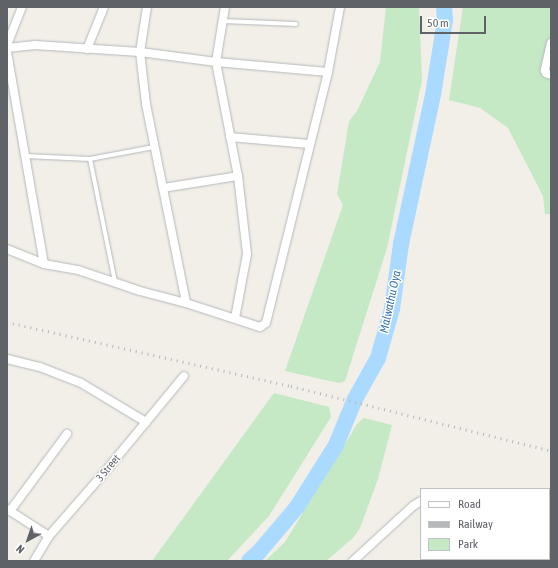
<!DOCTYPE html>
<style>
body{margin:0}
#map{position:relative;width:558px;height:568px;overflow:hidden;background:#f1efe8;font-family:"Asap Condensed",sans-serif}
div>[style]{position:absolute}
.green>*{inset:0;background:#c5e8c5}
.river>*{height:16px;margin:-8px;padding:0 8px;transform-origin:8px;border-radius:8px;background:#aadaff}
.roads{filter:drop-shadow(0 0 1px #b5b8bc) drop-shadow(0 0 1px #b5b8bc)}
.service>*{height:4px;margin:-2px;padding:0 2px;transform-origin:2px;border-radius:2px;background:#fff}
.minor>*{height:8px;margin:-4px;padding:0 4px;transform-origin:4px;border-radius:4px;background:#fff}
.rail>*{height:2.5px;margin-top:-1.25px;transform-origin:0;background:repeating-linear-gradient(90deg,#b6b7b8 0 1px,transparent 0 6px)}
span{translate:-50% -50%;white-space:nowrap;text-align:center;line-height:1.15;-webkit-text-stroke:3px #fff;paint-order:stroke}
.street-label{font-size:11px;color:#5f6368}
.water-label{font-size:12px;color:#4174aa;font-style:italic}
.frame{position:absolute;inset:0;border:8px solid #5f6368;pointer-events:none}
.legend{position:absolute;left:420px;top:488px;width:130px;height:72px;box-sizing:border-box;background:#fff;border:1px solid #bfc1c3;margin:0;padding:5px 7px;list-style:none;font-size:12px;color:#5f6368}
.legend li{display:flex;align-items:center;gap:8px;height:20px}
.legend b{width:20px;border:1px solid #bfc1c3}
.north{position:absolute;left:8px;top:520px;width:40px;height:40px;-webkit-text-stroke:3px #fff;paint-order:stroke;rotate:220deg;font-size:11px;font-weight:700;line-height:16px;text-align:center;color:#5f6368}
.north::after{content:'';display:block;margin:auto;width:14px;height:18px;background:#5f6368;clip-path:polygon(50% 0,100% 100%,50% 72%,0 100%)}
.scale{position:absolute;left:420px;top:16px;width:66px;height:18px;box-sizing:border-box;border:2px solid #5f6368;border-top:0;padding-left:5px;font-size:12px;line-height:14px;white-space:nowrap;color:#5f6368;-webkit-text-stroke:3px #fff;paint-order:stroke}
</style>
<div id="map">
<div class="green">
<i style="clip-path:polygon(386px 7px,419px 7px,422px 80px,387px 248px,345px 381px,339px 383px,285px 371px,343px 205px,337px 194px,349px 121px,357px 111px,380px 62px)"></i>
<i style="clip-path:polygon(463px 7px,551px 7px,551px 43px,545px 70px,551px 75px,551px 214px,545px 214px,543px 196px,508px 128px,480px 108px,449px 100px)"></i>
<i style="clip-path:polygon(274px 393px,329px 407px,331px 417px,269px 516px,227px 561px,152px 561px)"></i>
<i style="clip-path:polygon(364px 418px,392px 425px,378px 479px,360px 528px,353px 538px,326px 561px,265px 561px,285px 542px,357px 424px)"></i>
</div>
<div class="river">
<i style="left:249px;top:561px;width:13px;rotate:-42deg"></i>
<i style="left:259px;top:552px;width:59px;rotate:-49.8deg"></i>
<i style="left:297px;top:507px;width:73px;rotate:-57.8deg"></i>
<i style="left:336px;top:445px;width:50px;rotate:-67.6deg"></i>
<i style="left:355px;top:399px;width:47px;rotate:-60.7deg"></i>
<i style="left:378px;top:358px;width:51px;rotate:-74.1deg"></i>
<i style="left:392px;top:309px;width:66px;rotate:-82.1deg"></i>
<i style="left:401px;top:244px;width:152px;rotate:-77.9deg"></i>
<i style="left:433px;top:95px;width:76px;rotate:-80.9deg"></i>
<i style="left:445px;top:20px;width:13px;rotate:-94deg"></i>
</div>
<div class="roads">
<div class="service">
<i style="left:223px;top:21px;width:73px;rotate:2.4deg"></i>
<i style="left:25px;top:156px;width:65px;rotate:2.6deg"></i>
<i style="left:90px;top:159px;width:65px;rotate:-10.6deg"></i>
<i style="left:90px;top:159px;width:126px;rotate:78.5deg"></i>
</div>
<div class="minor">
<i style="left:147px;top:7px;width:46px;rotate:98.8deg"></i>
<i style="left:140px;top:52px;width:52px;rotate:83.4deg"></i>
<i style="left:146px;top:104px;width:203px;rotate:78.6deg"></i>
<i style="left:186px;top:303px;width:78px;rotate:18deg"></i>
<i style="left:260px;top:327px;width:7px;rotate:-34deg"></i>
<i style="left:266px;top:323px;width:259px;rotate:-76.1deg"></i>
<i style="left:225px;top:7px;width:56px;rotate:99.3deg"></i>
<i style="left:216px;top:62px;width:116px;rotate:79.1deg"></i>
<i style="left:238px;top:176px;width:79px;rotate:83.4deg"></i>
<i style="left:247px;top:254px;width:65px;rotate:100.6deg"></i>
<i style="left:551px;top:43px;width:28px;rotate:103deg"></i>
<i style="left:545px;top:70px;width:3px;rotate:72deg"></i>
<i style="left:546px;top:73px;width:5px;rotate:22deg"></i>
<i style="left:7px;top:45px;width:41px;rotate:-68.5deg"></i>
<i style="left:7px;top:48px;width:28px;rotate:-6deg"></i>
<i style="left:35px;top:45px;width:105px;rotate:3.8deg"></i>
<i style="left:140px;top:52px;width:77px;rotate:7.5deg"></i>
<i style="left:216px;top:62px;width:112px;rotate:5.1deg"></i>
<i style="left:328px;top:72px;width:66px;rotate:-79.5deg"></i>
<i style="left:87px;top:49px;width:45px;rotate:-68deg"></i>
<i style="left:7px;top:52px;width:215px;rotate:80.1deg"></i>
<i style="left:230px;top:137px;width:79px;rotate:5.1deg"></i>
<i style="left:163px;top:188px;width:76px;rotate:-9.1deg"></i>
<i style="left:7px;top:249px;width:40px;rotate:22deg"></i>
<i style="left:44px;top:264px;width:35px;rotate:10deg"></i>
<i style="left:78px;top:270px;width:65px;rotate:18.7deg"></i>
<i style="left:140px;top:291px;width:48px;rotate:14.6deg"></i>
<i style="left:7px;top:359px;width:34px;rotate:14deg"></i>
<i style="left:40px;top:367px;width:44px;rotate:21.3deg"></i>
<i style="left:81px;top:383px;width:76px;rotate:31deg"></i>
<i style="left:549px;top:502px;width:2px;rotate:27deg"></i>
<i style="left:7px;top:509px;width:50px;rotate:32.7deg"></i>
<i style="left:10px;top:511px;width:96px;rotate:-53.5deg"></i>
<i style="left:34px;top:561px;width:29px;rotate:-59deg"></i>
<i style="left:49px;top:536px;width:82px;rotate:-48.9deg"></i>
<i style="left:103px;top:474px;width:127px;rotate:-50.4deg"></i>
<i style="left:353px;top:561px;width:81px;rotate:-42.5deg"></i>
<i style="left:413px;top:506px;width:9px;rotate:-32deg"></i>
</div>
</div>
<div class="rail">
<i style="left:7px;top:322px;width:291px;rotate:12.7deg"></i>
<i style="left:291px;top:386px;width:268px;rotate:14deg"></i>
</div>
<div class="street-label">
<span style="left:108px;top:468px;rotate:-50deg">3 Street</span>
</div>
<div class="water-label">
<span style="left:391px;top:302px;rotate:-78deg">Malwathu Oya</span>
</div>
<div class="frame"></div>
<ul class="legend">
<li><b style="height:5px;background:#fff"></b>Road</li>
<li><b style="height:5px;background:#b6b7b8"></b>Railway</li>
<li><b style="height:11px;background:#c5e8c5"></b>Park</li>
</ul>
<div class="north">N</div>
<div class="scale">50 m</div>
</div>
